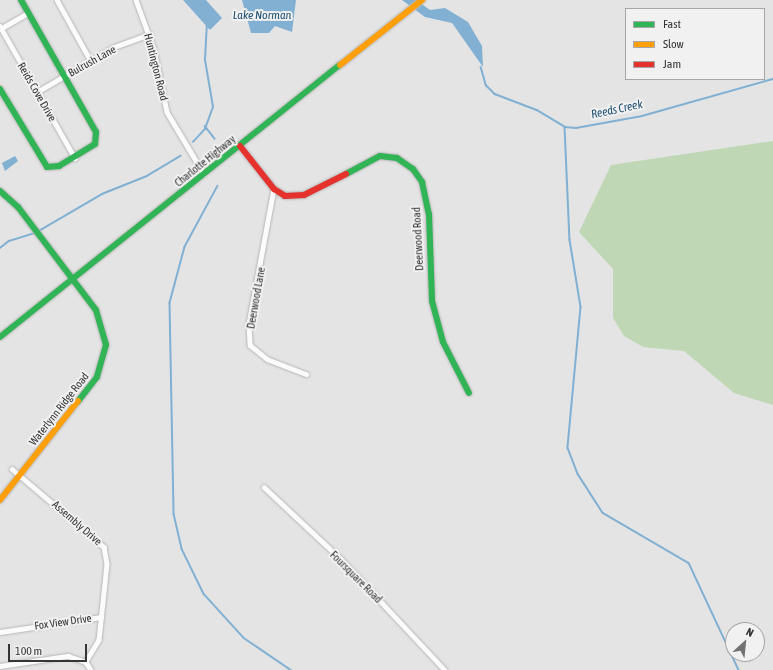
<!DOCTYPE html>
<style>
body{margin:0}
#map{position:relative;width:773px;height:670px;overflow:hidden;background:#e4e4e4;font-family:"Asap Condensed",sans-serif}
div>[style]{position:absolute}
.green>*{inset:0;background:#bfd7b4}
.water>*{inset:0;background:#81b0d2}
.stream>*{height:1.5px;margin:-0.75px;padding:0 0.75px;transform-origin:0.75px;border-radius:0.75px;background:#81b0d2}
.roads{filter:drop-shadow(0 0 1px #b6b6b7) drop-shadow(0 0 1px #b6b6b7)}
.street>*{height:4.5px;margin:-2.25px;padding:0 2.25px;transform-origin:2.25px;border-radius:2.25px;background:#fbfbfb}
.fast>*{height:6px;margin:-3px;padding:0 3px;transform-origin:3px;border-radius:3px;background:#30b455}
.slow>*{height:6px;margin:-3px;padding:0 3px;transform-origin:3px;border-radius:3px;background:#ff9f0a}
.jam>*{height:6px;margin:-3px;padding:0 3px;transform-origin:3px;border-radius:3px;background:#e5322d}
span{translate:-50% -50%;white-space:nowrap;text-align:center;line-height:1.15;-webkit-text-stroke:4px #f1f1f2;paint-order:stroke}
.street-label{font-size:11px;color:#353535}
.water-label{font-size:12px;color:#1f5073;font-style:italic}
.legend{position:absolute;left:625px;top:8px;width:140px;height:72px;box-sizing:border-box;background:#f1f1f2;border:1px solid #a6a6a6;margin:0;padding:5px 7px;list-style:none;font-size:12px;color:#353535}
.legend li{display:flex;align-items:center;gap:8px;height:20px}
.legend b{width:20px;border:1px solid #a6a6a6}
.north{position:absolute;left:725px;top:622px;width:40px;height:40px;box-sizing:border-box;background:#f1f1f2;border:1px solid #a6a6a6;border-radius:50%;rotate:27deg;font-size:11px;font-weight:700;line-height:16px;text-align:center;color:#353535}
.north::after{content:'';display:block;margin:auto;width:14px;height:18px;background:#727272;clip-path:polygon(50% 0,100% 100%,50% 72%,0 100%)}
.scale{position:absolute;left:8px;top:644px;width:79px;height:18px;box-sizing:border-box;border:2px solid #353535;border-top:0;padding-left:5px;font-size:12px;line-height:14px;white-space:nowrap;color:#353535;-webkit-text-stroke:3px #f1f1f2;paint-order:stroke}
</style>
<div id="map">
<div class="green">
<i style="clip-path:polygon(773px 141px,773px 405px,734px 393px,684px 351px,643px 347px,624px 336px,613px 318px,613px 269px,579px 232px,611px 165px)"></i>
</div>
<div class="water">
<i style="clip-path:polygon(183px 0,206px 0,222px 18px,210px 30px)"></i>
<i style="clip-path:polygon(242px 0,296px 0,292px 32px,275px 26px,269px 33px,251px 33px)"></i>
<i style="clip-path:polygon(402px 0,416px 0,430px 10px,445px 8px,468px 22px,482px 46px,483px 67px,452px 23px,425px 17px)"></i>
<i style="clip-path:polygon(15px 156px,18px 161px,5px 171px,2px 163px)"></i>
</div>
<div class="stream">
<i style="left:481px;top:67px;width:19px;rotate:74deg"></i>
<i style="left:486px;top:85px;width:13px;rotate:45deg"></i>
<i style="left:495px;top:94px;width:45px;rotate:20.9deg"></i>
<i style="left:537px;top:110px;width:33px;rotate:31deg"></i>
<i style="left:565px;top:127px;width:11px;rotate:5deg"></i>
<i style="left:576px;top:128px;width:67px;rotate:-10.3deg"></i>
<i style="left:642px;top:116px;width:136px;rotate:-15.8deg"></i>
<i style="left:205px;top:126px;width:16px;rotate:52deg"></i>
<i style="left:565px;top:127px;width:113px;rotate:87.5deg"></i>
<i style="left:570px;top:240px;width:68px;rotate:80.7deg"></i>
<i style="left:581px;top:307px;width:142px;rotate:95.3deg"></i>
<i style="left:568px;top:448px;width:28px;rotate:69deg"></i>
<i style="left:578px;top:474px;width:46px;rotate:57.3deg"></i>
<i style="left:603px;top:513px;width:99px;rotate:30.2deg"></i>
<i style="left:689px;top:563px;width:118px;rotate:65deg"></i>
<i style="left:193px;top:142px;width:18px;rotate:-47deg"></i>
<i style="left:205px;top:129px;width:23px;rotate:-70deg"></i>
<i style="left:213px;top:107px;width:48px;rotate:-99.7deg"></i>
<i style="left:205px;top:60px;width:34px;rotate:-87deg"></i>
<i style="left:218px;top:186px;width:69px;rotate:118.4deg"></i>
<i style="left:185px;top:247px;width:58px;rotate:105deg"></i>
<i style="left:170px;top:303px;width:211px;rotate:88.9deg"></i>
<i style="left:174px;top:514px;width:36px;rotate:77deg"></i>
<i style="left:182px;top:549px;width:50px;rotate:63.9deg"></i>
<i style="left:204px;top:594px;width:59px;rotate:47.7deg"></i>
<i style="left:244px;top:638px;width:57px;rotate:34.2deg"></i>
<i style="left:39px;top:231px;width:73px;rotate:-30.4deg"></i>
<i style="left:102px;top:194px;width:48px;rotate:-21.8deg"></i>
<i style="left:147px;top:176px;width:39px;rotate:-31deg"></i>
<i style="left:0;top:248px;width:11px;rotate:-38deg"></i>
<i style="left:9px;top:241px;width:28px;rotate:-17deg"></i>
</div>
<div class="roads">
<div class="street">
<i style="left:57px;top:0;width:70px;rotate:60.9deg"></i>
<i style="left:136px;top:0;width:52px;rotate:69.8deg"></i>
<i style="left:154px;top:49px;width:64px;rotate:78.3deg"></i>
<i style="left:167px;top:112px;width:72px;rotate:59.2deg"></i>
<i style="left:0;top:26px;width:152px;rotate:60.4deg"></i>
<i style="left:0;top:29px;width:32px;rotate:-30deg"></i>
<i style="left:37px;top:92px;width:89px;rotate:-30.3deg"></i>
<i style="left:114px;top:47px;width:38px;rotate:-20deg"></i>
<i style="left:274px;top:189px;width:137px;rotate:100.5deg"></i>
<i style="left:249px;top:324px;width:21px;rotate:87deg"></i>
<i style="left:250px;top:345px;width:22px;rotate:39deg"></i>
<i style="left:267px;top:359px;width:42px;rotate:21deg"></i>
<i style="left:12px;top:469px;width:121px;rotate:40.3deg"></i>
<i style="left:104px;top:547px;width:17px;rotate:80deg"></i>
<i style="left:107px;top:564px;width:76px;rotate:96deg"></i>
<i style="left:99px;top:640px;width:26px;rotate:121deg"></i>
<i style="left:264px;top:487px;width:105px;rotate:43.1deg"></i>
<i style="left:341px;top:559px;width:152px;rotate:46.9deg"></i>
<i style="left:0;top:632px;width:102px;rotate:-8.4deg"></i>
<i style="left:0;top:666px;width:69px;rotate:-8.4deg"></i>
<i style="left:68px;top:656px;width:19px;rotate:18deg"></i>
<i style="left:86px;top:662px;width:9px;rotate:58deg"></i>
</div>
<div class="fast">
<i style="left:0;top:89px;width:91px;rotate:58.9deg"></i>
<i style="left:47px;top:167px;width:12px;rotate:-5deg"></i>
<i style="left:59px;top:166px;width:42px;rotate:-31.4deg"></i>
<i style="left:95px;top:144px;width:12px;rotate:-85deg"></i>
<i style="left:96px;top:132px;width:152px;rotate:-119.6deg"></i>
<i style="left:346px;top:174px;width:38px;rotate:-28deg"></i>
<i style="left:380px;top:156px;width:17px;rotate:7deg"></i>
<i style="left:397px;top:158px;width:19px;rotate:35deg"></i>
<i style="left:413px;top:169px;width:16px;rotate:55deg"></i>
<i style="left:422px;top:182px;width:33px;rotate:78deg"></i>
<i style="left:429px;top:214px;width:87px;rotate:88deg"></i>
<i style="left:432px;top:301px;width:42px;rotate:75deg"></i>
<i style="left:443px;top:342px;width:57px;rotate:63deg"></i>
<i style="left:0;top:191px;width:24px;rotate:42deg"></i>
<i style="left:18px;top:207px;width:129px;rotate:52.9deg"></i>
<i style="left:96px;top:310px;width:36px;rotate:74deg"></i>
<i style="left:106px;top:345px;width:33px;rotate:106deg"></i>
<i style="left:97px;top:377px;width:31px;rotate:128deg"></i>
<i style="left:0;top:337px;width:435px;rotate:-38.7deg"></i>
</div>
<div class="slow">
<i style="left:340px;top:65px;width:105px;rotate:-38.4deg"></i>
<i style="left:0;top:500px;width:126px;rotate:-51.8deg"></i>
</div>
<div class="jam">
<i style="left:240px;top:146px;width:55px;rotate:51.7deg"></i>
<i style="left:274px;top:189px;width:13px;rotate:32deg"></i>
<i style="left:285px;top:196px;width:19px;rotate:-3deg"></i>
<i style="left:304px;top:195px;width:47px;rotate:-26.6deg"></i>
</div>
</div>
<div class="street-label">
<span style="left:92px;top:61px;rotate:-29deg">Bulrush Lane</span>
<span style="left:156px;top:67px;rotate:76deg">Huntington Road</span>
<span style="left:37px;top:92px;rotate:60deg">Reids Cove Drive</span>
<span style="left:205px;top:161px;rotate:-39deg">Charlotte Highway</span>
<span style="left:418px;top:239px;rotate:-93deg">Deerwood Road</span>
<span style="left:256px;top:298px;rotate:-80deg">Deerwood Lane</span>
<span style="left:59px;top:409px;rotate:-52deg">Waterlynn Ridge Road</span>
<span style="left:77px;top:523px;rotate:41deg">Assembly Drive</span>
<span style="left:356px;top:577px;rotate:45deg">Foursquare Road</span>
<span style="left:63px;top:622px;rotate:-8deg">Fox View Drive</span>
</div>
<div class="water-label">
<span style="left:262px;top:16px">Lake Norman</span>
<span style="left:617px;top:110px;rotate:-12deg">Reeds Creek</span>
</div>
<ul class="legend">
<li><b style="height:5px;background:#30b455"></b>Fast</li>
<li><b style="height:5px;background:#ff9f0a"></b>Slow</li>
<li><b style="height:5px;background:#e5322d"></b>Jam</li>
</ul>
<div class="north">N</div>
<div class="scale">100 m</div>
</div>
